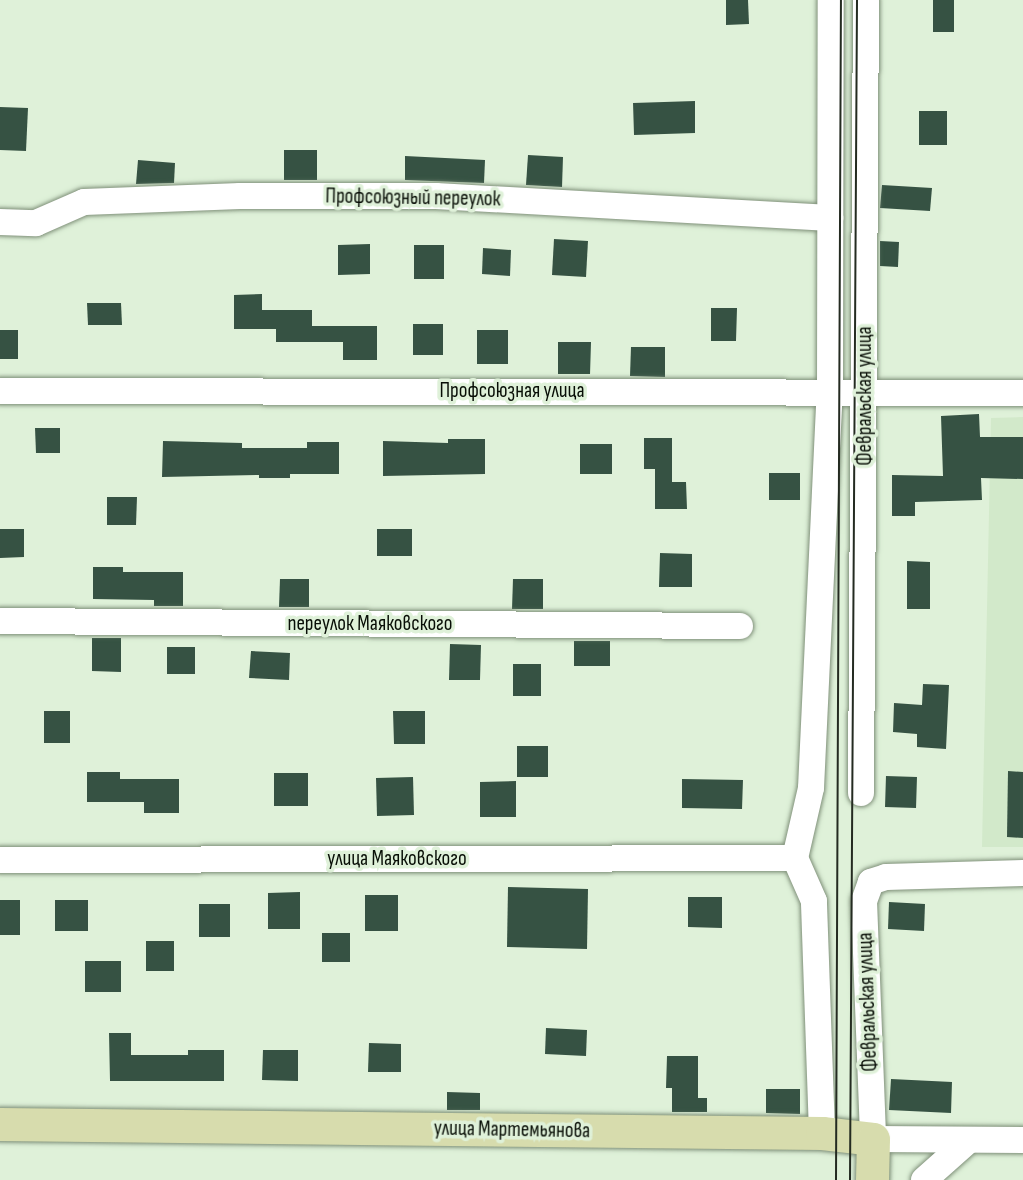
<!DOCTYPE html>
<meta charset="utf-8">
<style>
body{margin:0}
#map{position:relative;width:1023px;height:1180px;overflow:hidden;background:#dff1d9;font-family:"Sofia Sans Condensed",sans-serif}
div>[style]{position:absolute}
.built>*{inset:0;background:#d2e9ca}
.building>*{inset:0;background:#365243}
.roads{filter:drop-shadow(0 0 2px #7f9079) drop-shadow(0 0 2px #7f9079)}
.minor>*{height:26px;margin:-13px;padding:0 13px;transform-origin:13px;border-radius:13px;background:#fff}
.major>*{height:33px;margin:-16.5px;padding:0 16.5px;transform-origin:16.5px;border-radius:16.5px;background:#d7dcad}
.tram>*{height:2px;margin:-1px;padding:0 1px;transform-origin:1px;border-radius:1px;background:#242b21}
span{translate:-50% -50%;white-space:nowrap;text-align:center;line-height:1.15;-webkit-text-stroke:7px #dff1d9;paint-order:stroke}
.street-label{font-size:21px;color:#080e06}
</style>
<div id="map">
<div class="built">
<i style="clip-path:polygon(1023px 417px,1023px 847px,982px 847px,991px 418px)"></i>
</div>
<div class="building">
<i style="clip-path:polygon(726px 0,748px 0,749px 24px,726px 25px)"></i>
<i style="clip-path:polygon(933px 0,954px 0,954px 32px,933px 32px)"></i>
<i style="clip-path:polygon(695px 101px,695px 133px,634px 135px,633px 103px)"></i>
<i style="clip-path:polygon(0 107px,28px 108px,26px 151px,0 150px)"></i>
<i style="clip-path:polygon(919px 111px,947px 111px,947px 145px,919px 145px)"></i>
<i style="clip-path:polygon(284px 150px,317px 150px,317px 180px,284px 180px)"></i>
<i style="clip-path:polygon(528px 155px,563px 157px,562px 187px,526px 185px)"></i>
<i style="clip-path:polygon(405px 156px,485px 160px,484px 183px,405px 180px)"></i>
<i style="clip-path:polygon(138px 160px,175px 163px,174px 183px,136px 184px)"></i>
<i style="clip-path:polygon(882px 185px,932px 188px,930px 211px,880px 208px)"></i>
<i style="clip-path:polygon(554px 239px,588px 241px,586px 277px,552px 275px)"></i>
<i style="clip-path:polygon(880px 241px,899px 242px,898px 267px,880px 266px)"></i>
<i style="clip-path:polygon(370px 244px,370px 274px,338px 275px,338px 245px)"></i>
<i style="clip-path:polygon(414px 245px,444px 245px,444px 279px,414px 279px)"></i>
<i style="clip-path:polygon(483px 248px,511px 250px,510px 276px,482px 274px)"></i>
<i style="clip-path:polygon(262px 294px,262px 310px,312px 310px,312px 326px,377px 326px,377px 360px,343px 360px,343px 342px,276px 342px,276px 329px,234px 329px,234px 295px)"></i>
<i style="clip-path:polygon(87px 303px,121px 303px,122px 325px,88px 325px)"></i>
<i style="clip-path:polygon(711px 308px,737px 308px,736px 341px,711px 341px)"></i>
<i style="clip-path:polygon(413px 324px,443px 324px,443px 355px,413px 355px)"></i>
<i style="clip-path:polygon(0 330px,18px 330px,18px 359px,0 359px)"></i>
<i style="clip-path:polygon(477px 330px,508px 330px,508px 364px,477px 364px)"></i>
<i style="clip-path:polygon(558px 342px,591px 342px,590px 374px,558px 374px)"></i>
<i style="clip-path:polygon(631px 347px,665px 347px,665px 377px,630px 376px)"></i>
<i style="clip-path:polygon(979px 414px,980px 437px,1023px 437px,1023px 479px,981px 478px,982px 500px,915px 502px,915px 516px,892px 516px,892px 475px,943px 476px,941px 416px)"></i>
<i style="clip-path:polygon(35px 428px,60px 428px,60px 453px,36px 453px)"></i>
<i style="clip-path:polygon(644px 438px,672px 438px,672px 482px,686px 482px,687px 509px,655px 509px,655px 469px,644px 469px)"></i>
<i style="clip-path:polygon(448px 439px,485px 439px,485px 474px,383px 476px,383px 441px,448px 443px)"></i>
<i style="clip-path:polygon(163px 441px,242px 443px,242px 448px,307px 448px,307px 442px,339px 442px,339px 474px,290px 474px,290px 478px,259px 478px,259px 475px,162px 477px)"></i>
<i style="clip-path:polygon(580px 444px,612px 444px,612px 474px,580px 474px)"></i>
<i style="clip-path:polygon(769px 473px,800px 473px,800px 500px,769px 500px)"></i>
<i style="clip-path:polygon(107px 497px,137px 497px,136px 525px,107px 525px)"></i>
<i style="clip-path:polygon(0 529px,24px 529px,24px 557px,0 558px)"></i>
<i style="clip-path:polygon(377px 529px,412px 529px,412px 556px,377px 556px)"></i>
<i style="clip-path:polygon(660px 553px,692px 554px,692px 587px,659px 587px)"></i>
<i style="clip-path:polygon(907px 561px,930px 562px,930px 609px,907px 609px)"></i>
<i style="clip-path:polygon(93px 567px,123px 567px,123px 572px,183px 572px,183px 606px,154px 606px,154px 600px,93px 599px)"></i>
<i style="clip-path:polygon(280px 579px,309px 579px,309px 607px,279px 607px)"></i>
<i style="clip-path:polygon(513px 579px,543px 579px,543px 609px,512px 609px)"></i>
<i style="clip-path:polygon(92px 638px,121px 638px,121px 672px,92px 671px)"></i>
<i style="clip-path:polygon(574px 641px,610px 641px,610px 666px,574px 666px)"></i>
<i style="clip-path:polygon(450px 644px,481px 645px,480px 680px,449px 680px)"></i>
<i style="clip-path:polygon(167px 647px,195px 647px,195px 674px,167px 674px)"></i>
<i style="clip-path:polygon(251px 651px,290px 653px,289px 680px,249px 678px)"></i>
<i style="clip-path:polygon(513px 664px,541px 664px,541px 696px,513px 696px)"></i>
<i style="clip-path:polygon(923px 684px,949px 685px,946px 749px,917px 747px,917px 734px,893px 732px,894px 703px,922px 705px)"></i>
<i style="clip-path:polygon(44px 711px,70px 711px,70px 743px,44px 743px)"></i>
<i style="clip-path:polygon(393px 711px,425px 711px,425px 744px,394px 744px)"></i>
<i style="clip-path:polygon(517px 746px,548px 746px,548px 777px,517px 777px)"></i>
<i style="clip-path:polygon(1008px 771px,1023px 772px,1023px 838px,1007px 837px)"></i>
<i style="clip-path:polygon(87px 772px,120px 772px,120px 779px,179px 779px,179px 813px,144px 813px,144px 802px,87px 802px)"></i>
<i style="clip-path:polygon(274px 773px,308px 773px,308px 806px,274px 806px)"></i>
<i style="clip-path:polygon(886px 776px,917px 777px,916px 808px,885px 807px)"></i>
<i style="clip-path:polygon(413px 777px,414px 815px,377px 816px,376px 778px)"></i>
<i style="clip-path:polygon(682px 779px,743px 780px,742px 809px,682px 808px)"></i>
<i style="clip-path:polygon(516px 781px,516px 817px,480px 817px,480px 782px)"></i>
<i style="clip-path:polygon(508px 887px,588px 889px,587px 949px,507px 947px)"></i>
<i style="clip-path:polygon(300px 892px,300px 929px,268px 929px,268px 893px)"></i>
<i style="clip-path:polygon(365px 895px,398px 895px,398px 931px,365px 931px)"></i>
<i style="clip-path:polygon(688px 897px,722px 897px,722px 928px,688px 927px)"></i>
<i style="clip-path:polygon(0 900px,20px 900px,20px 935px,0 935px)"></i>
<i style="clip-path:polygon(55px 900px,88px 900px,88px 931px,55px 931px)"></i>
<i style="clip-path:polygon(889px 902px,925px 904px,924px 931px,888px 929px)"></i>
<i style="clip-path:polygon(199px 904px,230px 904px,230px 937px,199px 937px)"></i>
<i style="clip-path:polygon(322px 933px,350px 933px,350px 962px,322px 962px)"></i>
<i style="clip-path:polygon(146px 941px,174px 941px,174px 971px,146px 971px)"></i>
<i style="clip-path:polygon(85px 961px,121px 961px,121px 992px,85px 992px)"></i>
<i style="clip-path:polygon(546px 1028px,587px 1030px,586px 1056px,545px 1054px)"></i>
<i style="clip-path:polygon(109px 1033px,131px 1033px,131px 1055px,188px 1055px,188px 1050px,224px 1050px,224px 1081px,110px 1081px)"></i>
<i style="clip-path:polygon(369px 1043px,401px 1044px,401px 1072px,368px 1072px)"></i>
<i style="clip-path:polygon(263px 1050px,298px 1050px,298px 1081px,262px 1080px)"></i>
<i style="clip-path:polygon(667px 1056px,698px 1056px,698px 1098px,707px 1098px,707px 1112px,672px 1112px,672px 1088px,666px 1088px)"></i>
<i style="clip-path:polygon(891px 1079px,952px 1082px,951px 1113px,889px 1110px)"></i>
<i style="clip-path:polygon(766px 1089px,800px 1089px,800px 1114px,766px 1113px)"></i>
<i style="clip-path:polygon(447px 1092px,480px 1093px,480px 1110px,447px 1110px)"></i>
</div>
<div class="roads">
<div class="minor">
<i style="left:0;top:222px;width:36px;rotate:2deg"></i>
<i style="left:36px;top:223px;width:52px;rotate:-23.6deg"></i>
<i style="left:84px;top:202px;width:156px;rotate:-2.2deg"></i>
<i style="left:240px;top:196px;width:196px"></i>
<i style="left:436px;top:196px;width:395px;rotate:3.2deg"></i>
<i style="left:0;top:391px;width:1023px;rotate:0.11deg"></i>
<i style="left:0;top:621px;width:740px;rotate:0.39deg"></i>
<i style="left:861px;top:793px;width:793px;rotate:-89.64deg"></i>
<i style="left:0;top:860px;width:795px;rotate:-0.14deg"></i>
<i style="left:1023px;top:873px;width:137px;rotate:178.3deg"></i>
<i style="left:886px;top:877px;width:16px;rotate:162deg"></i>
<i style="left:871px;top:882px;width:20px;rotate:110deg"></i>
<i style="left:864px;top:901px;width:238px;rotate:87.8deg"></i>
<i style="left:873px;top:1139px;width:150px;rotate:0.4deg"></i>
<i style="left:822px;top:1133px;width:232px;rotate:-92deg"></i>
<i style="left:814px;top:901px;width:47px;rotate:-113.8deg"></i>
<i style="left:795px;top:858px;width:72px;rotate:-77.1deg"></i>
<i style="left:811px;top:788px;width:397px;rotate:-87.3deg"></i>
<i style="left:830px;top:391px;width:391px;rotate:-89.9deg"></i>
<i style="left:924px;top:1180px;width:59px;rotate:-41.6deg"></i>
</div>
<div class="major">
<i style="left:0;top:1124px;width:822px;rotate:0.63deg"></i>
<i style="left:822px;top:1133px;width:51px;rotate:6.7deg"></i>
<i style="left:873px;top:1139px;width:41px;rotate:91.4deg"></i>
</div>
</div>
<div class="tram">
<i style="left:836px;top:1180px;width:1180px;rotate:-89.76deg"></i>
<i style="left:850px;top:1180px;width:1180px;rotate:-89.66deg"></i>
</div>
<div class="street-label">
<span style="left:413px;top:198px;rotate:1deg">Профсоюзный переулок</span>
<span style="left:512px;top:391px">Профсоюзная улица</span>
<span style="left:865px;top:396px;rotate:-90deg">Февральская улица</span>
<span style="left:370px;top:624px">переулок Маяковского</span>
<span style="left:397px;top:859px">улица Маяковского</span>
<span style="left:868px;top:1002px;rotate:-92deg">Февральская улица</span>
<span style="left:512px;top:1130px;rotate:1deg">улица Мартемьянова</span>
</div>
</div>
